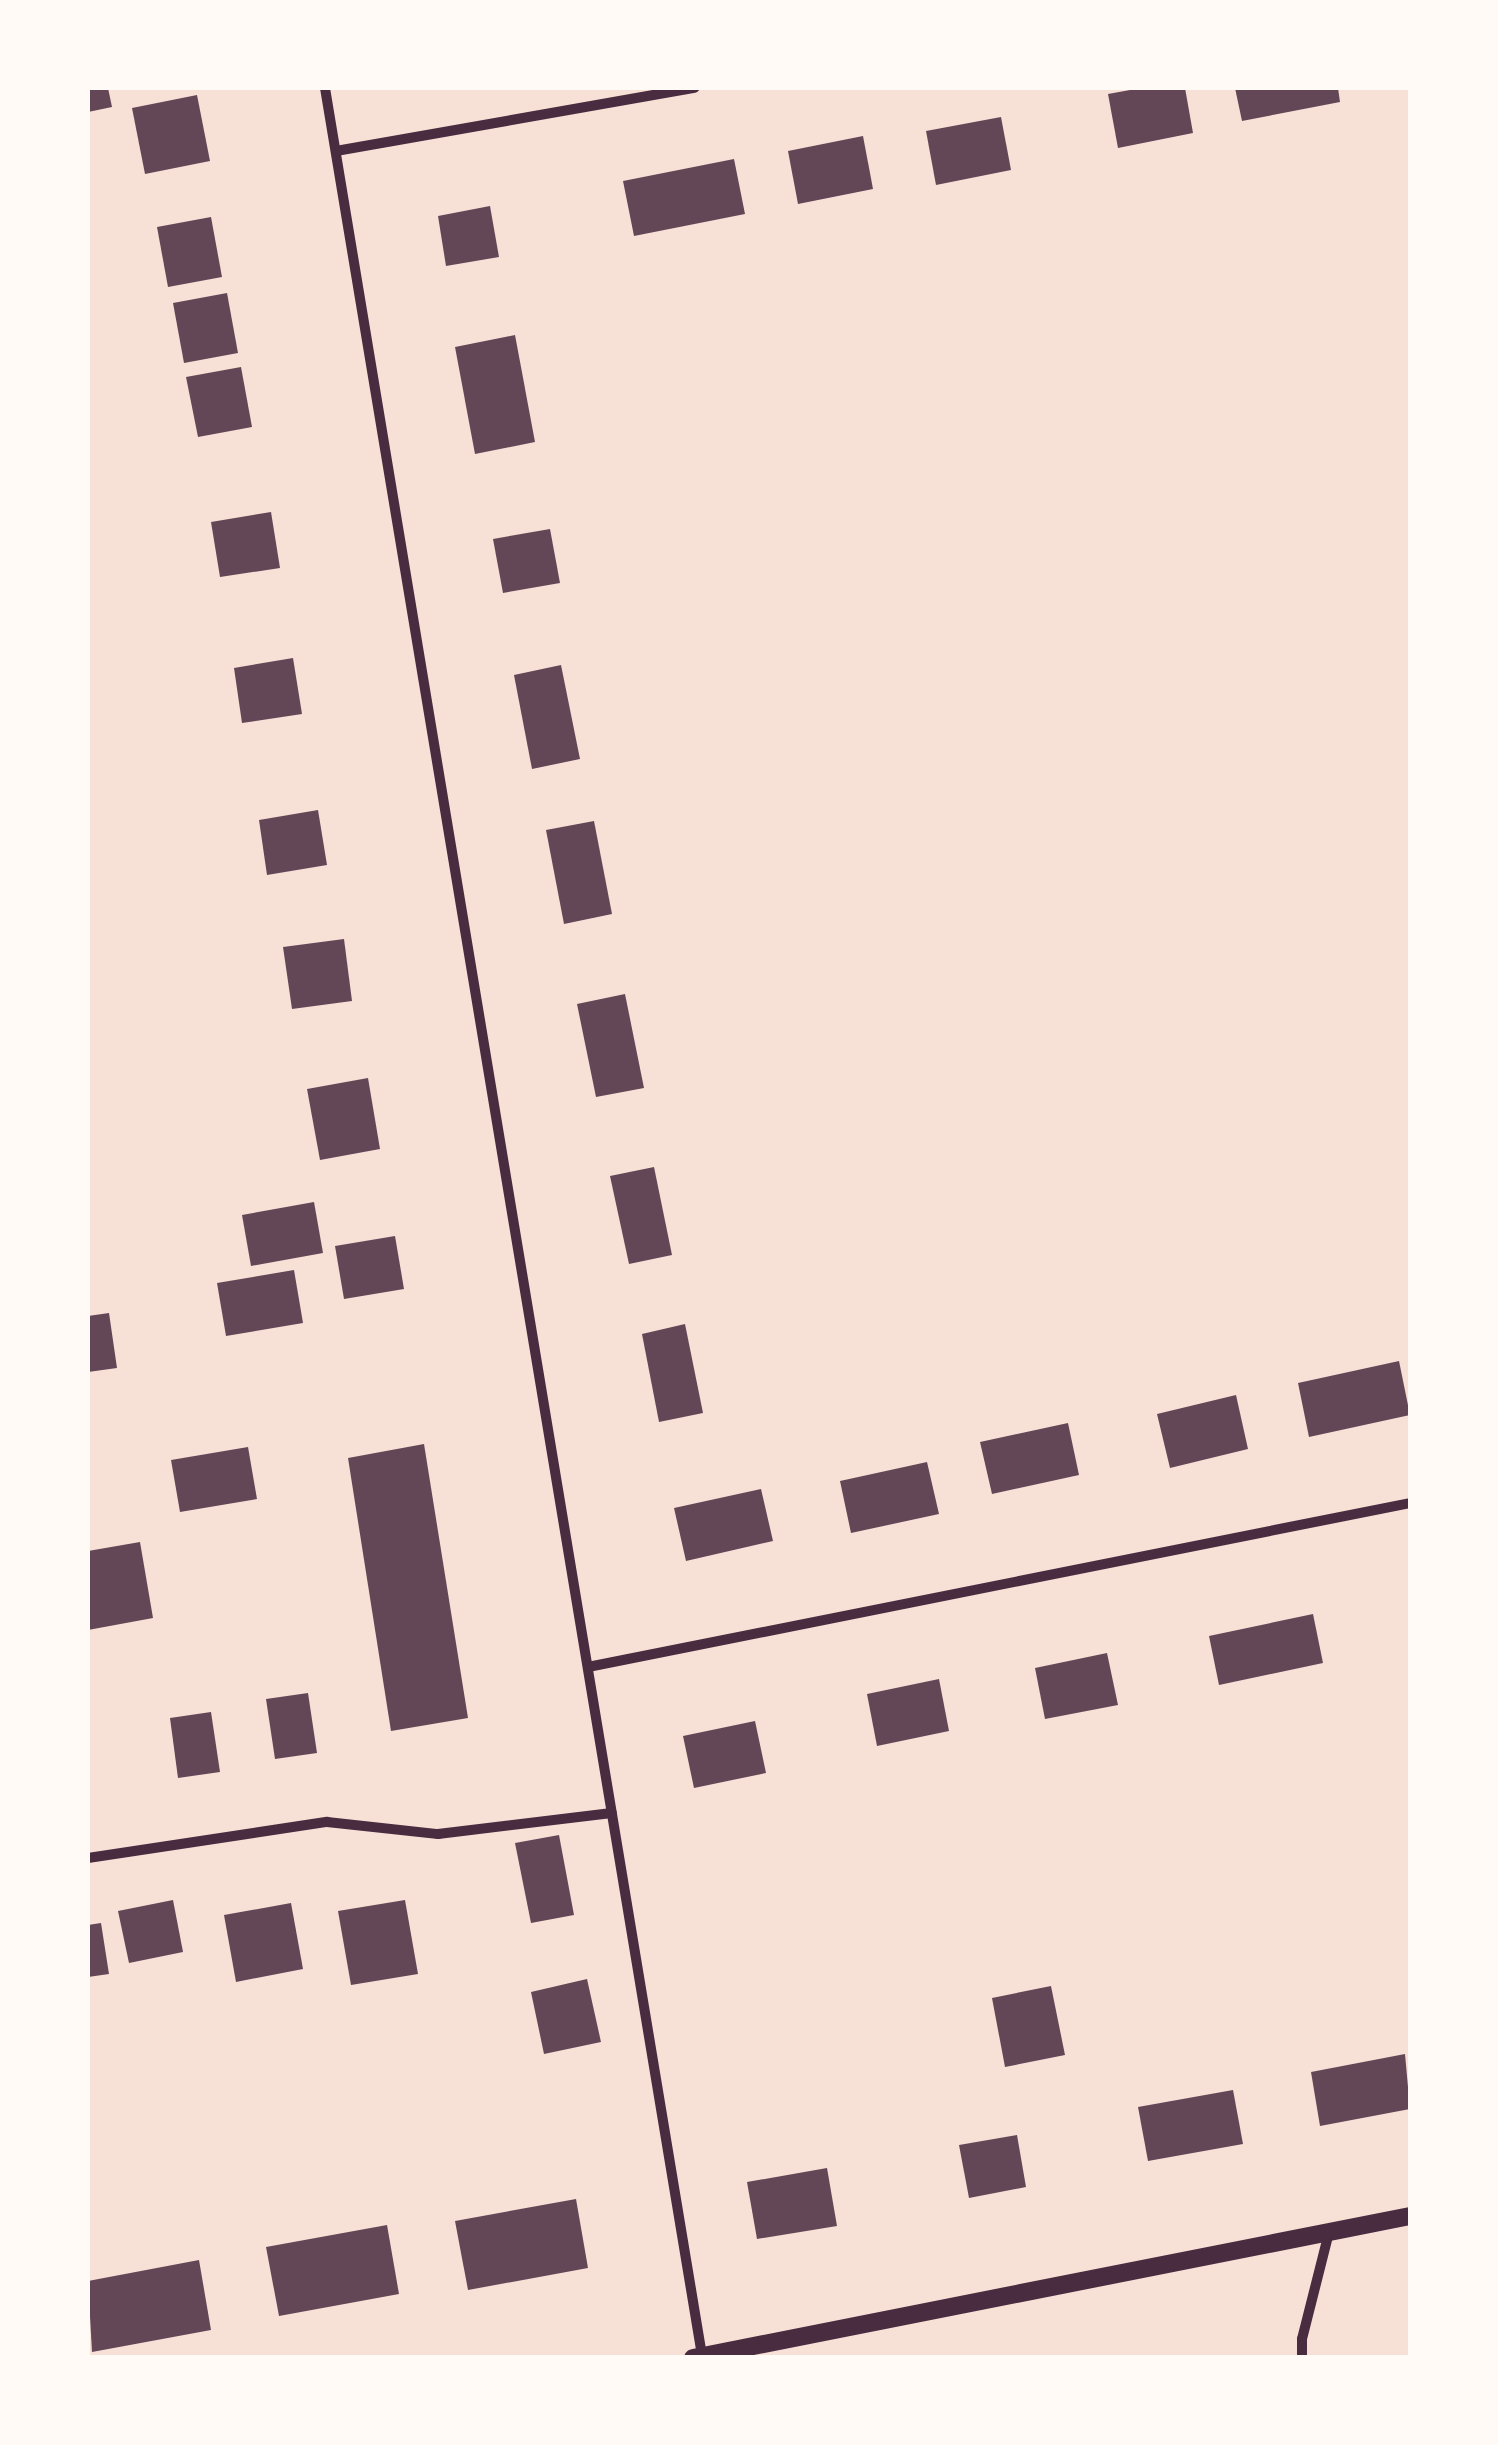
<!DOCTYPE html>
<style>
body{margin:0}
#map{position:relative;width:1498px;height:2445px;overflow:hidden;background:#f7e1d7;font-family:"Fira Sans Condensed",sans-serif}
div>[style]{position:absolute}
.building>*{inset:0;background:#644757}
.minor>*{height:10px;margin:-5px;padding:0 5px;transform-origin:5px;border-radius:5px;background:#4a2c40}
.tertiary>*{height:18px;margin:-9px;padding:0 9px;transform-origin:9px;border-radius:9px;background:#4a2c40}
span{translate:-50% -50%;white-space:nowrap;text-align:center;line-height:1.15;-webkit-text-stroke:8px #fffaf5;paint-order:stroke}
.frame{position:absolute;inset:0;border:90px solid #fffaf5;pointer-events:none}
</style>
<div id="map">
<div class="building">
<i style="clip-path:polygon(88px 88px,108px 88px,112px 107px,88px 112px)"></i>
<i style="clip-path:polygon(1141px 88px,1185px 88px,1193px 133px,1118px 148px,1108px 94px)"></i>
<i style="clip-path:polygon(1235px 88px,1338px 88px,1340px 102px,1242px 121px)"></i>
<i style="clip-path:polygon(197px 95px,210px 161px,145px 174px,132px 108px)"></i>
<i style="clip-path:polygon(1001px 117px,1011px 170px,936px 185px,926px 131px)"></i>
<i style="clip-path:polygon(863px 136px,873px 189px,798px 204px,788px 151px)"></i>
<i style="clip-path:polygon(734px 159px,745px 214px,634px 236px,623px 181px)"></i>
<i style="clip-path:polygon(490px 206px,499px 257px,446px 266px,438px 216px)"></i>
<i style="clip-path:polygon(211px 217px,222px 277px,168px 287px,157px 227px)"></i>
<i style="clip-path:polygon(227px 293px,238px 353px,184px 363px,173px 303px)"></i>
<i style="clip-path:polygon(515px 335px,535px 442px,475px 454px,455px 347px)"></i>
<i style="clip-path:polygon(241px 367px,252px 427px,198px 437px,186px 377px)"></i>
<i style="clip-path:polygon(271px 512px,280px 568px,220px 577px,211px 522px)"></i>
<i style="clip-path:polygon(550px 529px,560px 583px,503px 593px,493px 539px)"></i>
<i style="clip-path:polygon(293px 658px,302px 714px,242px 723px,234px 668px)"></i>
<i style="clip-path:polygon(561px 665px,580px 759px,532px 769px,514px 675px)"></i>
<i style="clip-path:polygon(318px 810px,327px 865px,267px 875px,259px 820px)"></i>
<i style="clip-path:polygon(594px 821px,612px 914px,564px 924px,546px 830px)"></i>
<i style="clip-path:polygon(344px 939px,352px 1001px,292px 1009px,283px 947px)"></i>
<i style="clip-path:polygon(625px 994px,644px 1088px,596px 1097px,577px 1004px)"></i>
<i style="clip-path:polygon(368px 1078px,380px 1149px,320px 1160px,307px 1089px)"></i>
<i style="clip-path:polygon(654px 1167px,672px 1255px,629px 1264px,610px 1176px)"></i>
<i style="clip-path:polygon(314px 1202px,323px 1253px,251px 1266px,242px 1215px)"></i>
<i style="clip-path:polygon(395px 1236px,404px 1289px,344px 1299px,335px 1246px)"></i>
<i style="clip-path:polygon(294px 1270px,303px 1323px,226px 1336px,217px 1283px)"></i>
<i style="clip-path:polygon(109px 1313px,117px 1368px,88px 1372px,88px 1316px)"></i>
<i style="clip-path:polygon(685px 1324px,703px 1413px,659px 1422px,642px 1334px)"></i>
<i style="clip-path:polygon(1399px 1361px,1410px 1415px,1309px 1437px,1298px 1383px)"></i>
<i style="clip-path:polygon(1236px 1395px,1248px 1449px,1170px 1468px,1157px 1414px)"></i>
<i style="clip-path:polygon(1068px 1423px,1079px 1475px,992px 1494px,980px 1442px)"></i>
<i style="clip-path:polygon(424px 1444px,468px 1718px,391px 1731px,348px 1458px)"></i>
<i style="clip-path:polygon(248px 1447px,257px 1499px,180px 1512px,171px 1460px)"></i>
<i style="clip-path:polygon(927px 1462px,939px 1514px,851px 1533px,840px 1481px)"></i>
<i style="clip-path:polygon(761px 1489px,773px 1541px,686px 1561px,674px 1508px)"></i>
<i style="clip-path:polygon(140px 1542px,153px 1618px,88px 1630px,88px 1551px)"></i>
<i style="clip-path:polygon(1313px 1614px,1323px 1663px,1219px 1685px,1209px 1636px)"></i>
<i style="clip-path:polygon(1107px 1653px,1118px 1705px,1045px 1719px,1035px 1668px)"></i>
<i style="clip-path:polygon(939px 1679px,949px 1731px,877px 1746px,867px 1694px)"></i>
<i style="clip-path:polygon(308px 1693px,317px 1753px,275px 1759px,266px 1699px)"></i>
<i style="clip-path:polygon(211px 1712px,220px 1772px,178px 1778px,170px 1718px)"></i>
<i style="clip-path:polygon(755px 1721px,766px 1773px,694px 1788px,683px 1736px)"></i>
<i style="clip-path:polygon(559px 1835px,574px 1915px,531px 1923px,515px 1843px)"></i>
<i style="clip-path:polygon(173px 1900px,183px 1952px,129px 1963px,118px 1911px)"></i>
<i style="clip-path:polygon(405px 1900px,418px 1974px,351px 1985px,338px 1911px)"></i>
<i style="clip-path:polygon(291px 1903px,303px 1969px,236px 1982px,224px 1915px)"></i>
<i style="clip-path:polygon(101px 1923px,109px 1974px,88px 1977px,88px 1925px)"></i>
<i style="clip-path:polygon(587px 1979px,601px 2042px,544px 2054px,531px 1992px)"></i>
<i style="clip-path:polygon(1051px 1986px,1065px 2055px,1005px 2067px,992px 1998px)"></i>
<i style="clip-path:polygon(1405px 2054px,1410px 2109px,1320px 2126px,1311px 2072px)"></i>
<i style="clip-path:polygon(1233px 2090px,1243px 2144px,1148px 2161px,1138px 2107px)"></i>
<i style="clip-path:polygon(1017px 2135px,1026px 2187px,969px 2198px,959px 2145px)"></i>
<i style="clip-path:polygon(827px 2168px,837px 2226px,757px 2239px,747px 2182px)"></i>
<i style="clip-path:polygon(576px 2199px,588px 2268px,468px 2290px,455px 2221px)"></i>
<i style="clip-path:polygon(387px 2225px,399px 2294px,279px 2316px,266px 2247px)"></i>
<i style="clip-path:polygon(199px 2260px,211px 2330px,92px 2352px,88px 2281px)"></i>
</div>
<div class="minor">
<i style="left:325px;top:88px;width:2299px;rotate:80.56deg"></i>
<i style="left:336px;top:151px;width:364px;rotate:-10deg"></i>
<i style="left:588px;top:1667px;width:838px;rotate:-11.28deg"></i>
<i style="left:88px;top:1858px;width:242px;rotate:-8.6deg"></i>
<i style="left:327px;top:1822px;width:112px;rotate:6.2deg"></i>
<i style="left:438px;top:1834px;width:175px;rotate:-6.9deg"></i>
<i style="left:1302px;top:2358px;width:19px;rotate:-90deg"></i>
<i style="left:1302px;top:2339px;width:110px;rotate:-75.8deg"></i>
</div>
<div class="tertiary">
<i style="left:693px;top:2358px;width:731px;rotate:-11.2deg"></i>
</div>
<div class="frame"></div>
</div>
